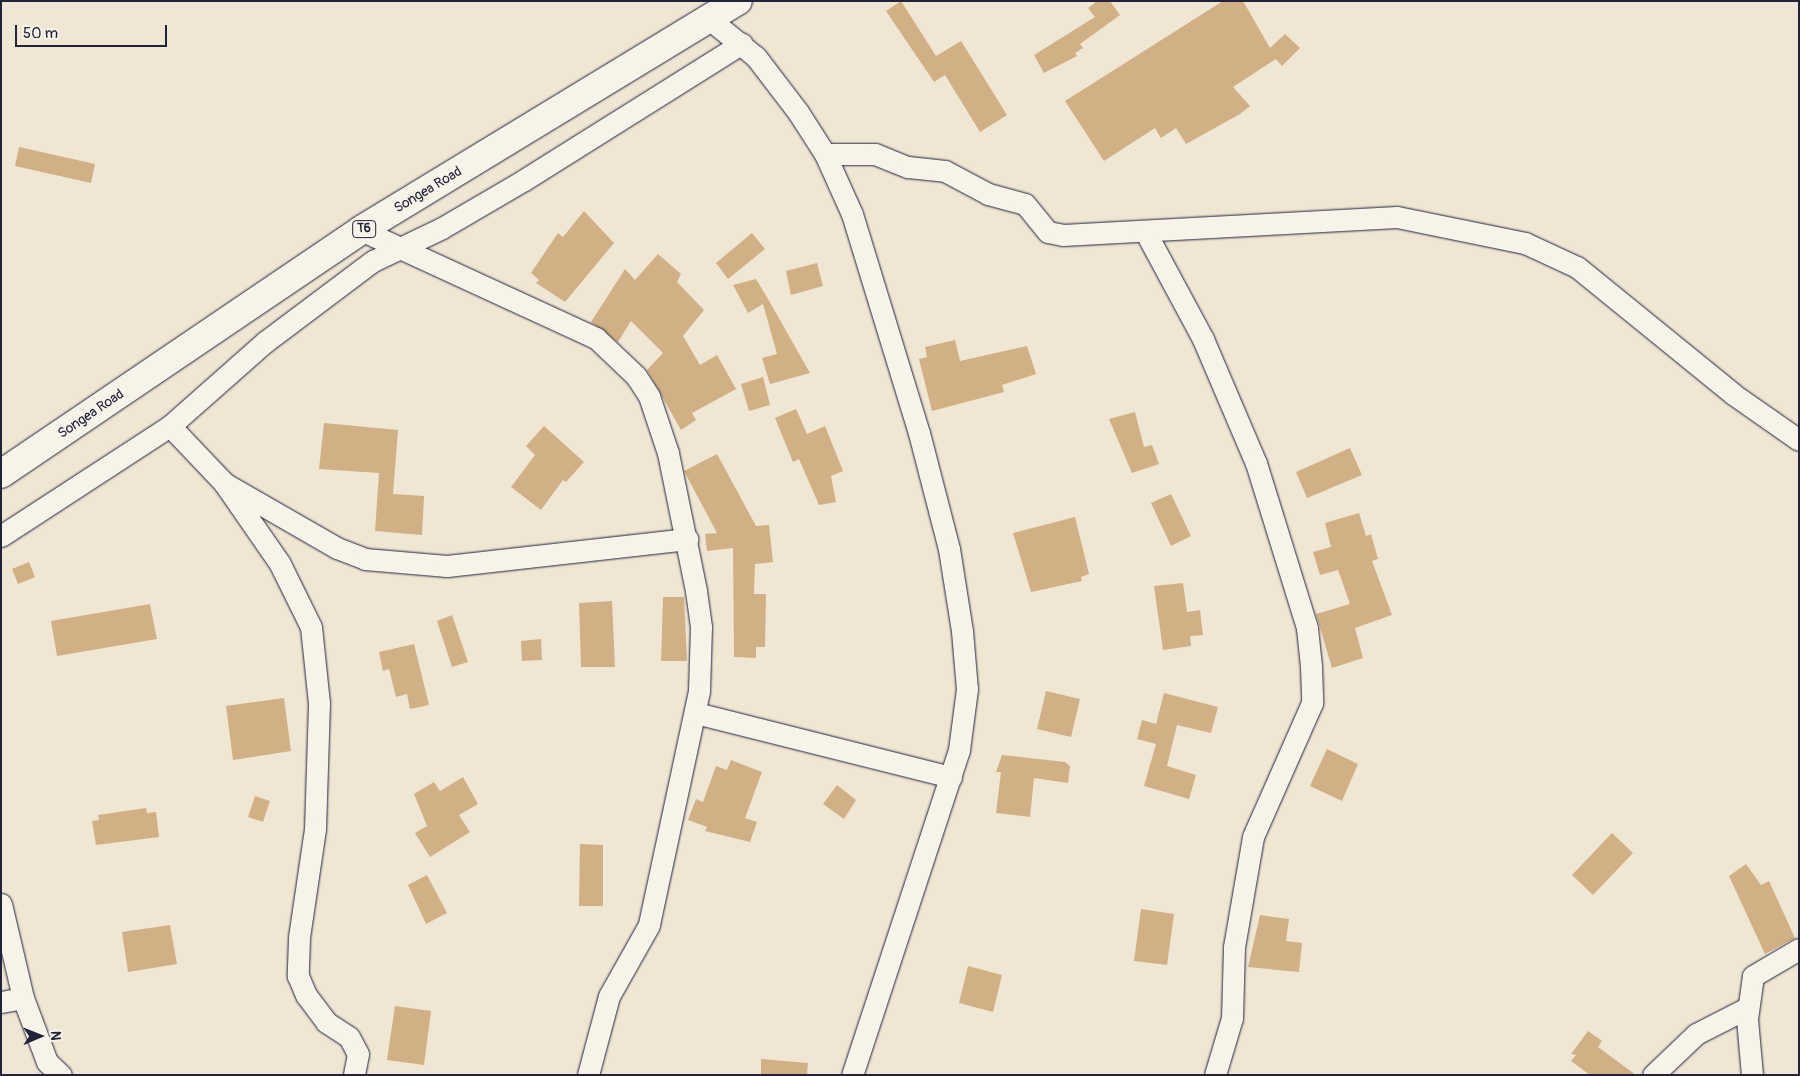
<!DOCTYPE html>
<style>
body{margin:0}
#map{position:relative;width:1800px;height:1076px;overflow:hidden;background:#f0e6d4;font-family:Pangolin,sans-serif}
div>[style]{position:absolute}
.building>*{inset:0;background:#d2b085}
.roads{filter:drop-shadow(0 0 1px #22223b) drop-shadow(0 0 1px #22223b)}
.minor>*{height:21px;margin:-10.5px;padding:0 10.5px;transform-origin:10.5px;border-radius:10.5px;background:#f7f3e8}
.highway>*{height:28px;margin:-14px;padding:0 14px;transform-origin:14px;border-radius:14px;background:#f7f3e8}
span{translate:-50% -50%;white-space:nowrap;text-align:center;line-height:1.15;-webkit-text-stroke:4px #f7f3e8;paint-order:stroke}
.shield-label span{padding:1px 4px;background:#f7f3e8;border:1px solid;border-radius:4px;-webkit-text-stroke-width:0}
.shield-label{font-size:12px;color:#22223b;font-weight:700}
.street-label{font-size:14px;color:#22223b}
.frame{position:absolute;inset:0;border:2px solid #22223b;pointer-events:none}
.north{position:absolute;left:15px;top:1011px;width:50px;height:50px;-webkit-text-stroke:4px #f7f3e8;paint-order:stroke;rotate:89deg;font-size:14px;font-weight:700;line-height:20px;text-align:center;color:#22223b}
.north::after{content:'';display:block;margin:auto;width:18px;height:22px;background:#22223b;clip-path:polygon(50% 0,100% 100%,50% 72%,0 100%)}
.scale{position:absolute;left:15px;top:25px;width:152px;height:22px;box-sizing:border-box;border:2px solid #22223b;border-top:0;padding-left:6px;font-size:15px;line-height:18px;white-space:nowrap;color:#22223b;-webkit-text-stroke:4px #f7f3e8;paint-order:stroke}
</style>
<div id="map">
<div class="building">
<i style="clip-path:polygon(901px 1px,936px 56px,961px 41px,1007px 115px,980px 132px,945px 75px,934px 82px,886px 11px)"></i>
<i style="clip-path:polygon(1097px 1px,1110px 1px,1120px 15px,1080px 44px,1083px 48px,1075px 53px,1077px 56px,1044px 73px,1034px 55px,1095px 17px,1088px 8px)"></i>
<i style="clip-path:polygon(1223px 1px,1243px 1px,1270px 48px,1285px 34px,1300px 48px,1282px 66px,1276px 59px,1233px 87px,1250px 106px,1240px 114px,1186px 144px,1176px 128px,1161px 138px,1155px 128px,1104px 161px,1065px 101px)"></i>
<i style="clip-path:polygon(19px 147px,95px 164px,91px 183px,15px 166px)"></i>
<i style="clip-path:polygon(584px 211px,614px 243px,565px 302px,536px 283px,539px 280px,531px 273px,558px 233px,563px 237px)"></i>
<i style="clip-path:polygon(752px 233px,765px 249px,728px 279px,716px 263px)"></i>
<i style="clip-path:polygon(658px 254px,681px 274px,677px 282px,704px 310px,683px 336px,700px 365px,717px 355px,736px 389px,692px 413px,696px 420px,681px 430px,647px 370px,663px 353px,631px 321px,618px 342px,591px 322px,625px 269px,635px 280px)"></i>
<i style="clip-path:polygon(817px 263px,823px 286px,791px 295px,786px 271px)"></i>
<i style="clip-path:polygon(756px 279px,768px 299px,810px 373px,770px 384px,762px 358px,777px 354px,763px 304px,748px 313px,733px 285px)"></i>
<i style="clip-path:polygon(955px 340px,960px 361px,1027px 346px,1036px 374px,1002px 385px,1004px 392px,932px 411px,919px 359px,927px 357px,925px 347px)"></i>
<i style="clip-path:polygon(763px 377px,770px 405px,749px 411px,741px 384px)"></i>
<i style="clip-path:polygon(796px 409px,807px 434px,825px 426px,843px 471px,831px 476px,836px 502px,819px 505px,799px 459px,793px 462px,775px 418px)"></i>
<i style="clip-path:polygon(1135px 412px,1144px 447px,1152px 445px,1159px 464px,1132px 473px,1109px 419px)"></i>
<i style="clip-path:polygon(324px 423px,398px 430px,393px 494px,424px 496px,422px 535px,375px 531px,379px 473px,319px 469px)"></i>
<i style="clip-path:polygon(544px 426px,584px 462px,566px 482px,563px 480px,541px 510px,511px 487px,535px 455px,526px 446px)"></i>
<i style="clip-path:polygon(1350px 448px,1362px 475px,1307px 498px,1296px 472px)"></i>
<i style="clip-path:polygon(717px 454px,756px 526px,769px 525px,773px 562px,755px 564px,754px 594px,766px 594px,765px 647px,756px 647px,756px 658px,734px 657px,733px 548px,707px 551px,705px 534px,717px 533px,684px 471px)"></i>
<i style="clip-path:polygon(1171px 494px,1191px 536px,1171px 546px,1151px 503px)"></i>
<i style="clip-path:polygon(1359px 513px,1366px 536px,1371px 534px,1378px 559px,1372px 561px,1392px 615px,1355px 628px,1363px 658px,1332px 668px,1316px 614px,1350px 604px,1338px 570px,1320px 575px,1313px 552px,1331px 547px,1325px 523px)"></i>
<i style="clip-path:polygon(1075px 517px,1089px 574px,1081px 577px,1082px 581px,1031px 592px,1013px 533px)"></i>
<i style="clip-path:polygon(29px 562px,35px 577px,18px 584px,12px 569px)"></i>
<i style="clip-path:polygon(1183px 583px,1187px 612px,1200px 610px,1203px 635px,1190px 636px,1191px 646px,1163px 650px,1154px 586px)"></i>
<i style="clip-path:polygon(663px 597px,684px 597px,687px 661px,661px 661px)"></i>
<i style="clip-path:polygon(612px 601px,615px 667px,581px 667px,579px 603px)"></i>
<i style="clip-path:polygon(150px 604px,157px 639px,57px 656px,51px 621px)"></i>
<i style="clip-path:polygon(452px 615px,468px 662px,452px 667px,437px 621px)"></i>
<i style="clip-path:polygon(541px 639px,542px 660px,522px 661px,521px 641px)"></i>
<i style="clip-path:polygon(414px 644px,429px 705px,410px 709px,407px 694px,396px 697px,389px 669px,383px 671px,379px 652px)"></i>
<i style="clip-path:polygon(1046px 691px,1080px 699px,1071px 737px,1037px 729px)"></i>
<i style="clip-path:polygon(1164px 693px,1218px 707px,1211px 733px,1177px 725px,1167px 766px,1196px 775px,1189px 799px,1144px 786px,1156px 744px,1137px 739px,1142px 720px,1156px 724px)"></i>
<i style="clip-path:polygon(284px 698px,291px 751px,233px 760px,226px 706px)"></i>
<i style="clip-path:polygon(1327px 749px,1358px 764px,1342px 801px,1310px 786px)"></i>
<i style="clip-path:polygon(1002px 755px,1065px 762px,1070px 766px,1068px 783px,1034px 778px,1030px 817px,996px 813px,1001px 772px,996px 772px)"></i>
<i style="clip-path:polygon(731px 760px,762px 772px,745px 818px,757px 822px,750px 842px,705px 831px,707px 827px,688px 820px,696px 799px,703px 802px,716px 766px,727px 770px)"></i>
<i style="clip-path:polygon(463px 777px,478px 804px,459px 815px,470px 832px,430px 857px,415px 833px,427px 826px,414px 794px,434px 782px,440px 791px)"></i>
<i style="clip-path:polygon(837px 785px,856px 800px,844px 819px,823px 804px)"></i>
<i style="clip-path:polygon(255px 796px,270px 801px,263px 822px,248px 817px)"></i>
<i style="clip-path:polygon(146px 808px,147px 813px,156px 812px,159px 837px,96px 845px,92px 821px,99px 820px,98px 815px)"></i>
<i style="clip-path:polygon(1612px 833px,1633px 853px,1593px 895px,1572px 875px)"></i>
<i style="clip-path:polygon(580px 844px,603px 845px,603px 906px,579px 906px)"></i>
<i style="clip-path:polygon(1746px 864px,1761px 885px,1769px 881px,1795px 938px,1765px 954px,1729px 876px)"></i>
<i style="clip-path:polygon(427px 875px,447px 913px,426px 924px,408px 885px)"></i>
<i style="clip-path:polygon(1141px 909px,1174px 914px,1167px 965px,1134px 961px)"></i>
<i style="clip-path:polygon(1260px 915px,1289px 919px,1286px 941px,1302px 943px,1299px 972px,1248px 967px)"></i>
<i style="clip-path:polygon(170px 925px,177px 964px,128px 972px,122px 932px)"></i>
<i style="clip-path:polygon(968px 966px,1002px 975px,993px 1012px,959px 1003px)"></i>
<i style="clip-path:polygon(395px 1006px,431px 1011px,424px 1065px,387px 1060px)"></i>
<i style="clip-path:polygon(1588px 1031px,1602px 1041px,1598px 1047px,1636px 1075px,1590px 1075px,1571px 1061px,1576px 1055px,1571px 1054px)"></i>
<i style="clip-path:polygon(761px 1059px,808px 1063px,807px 1075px,761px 1075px)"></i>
</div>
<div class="roads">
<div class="minor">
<i style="left:708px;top:18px;width:62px;rotate:39.1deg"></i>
<i style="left:756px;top:57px;width:69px;rotate:52.6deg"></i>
<i style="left:798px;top:112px;width:50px;rotate:57.3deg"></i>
<i style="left:825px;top:154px;width:66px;rotate:65.8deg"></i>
<i style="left:852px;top:214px;width:229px;rotate:73deg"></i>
<i style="left:919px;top:433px;width:120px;rotate:75.5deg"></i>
<i style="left:949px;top:549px;width:83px;rotate:81deg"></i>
<i style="left:962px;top:631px;width:58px;rotate:85.1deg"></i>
<i style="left:967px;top:689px;width:62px;rotate:97.5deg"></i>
<i style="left:959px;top:750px;width:342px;rotate:108.2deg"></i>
<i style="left:825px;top:154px;width:50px"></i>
<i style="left:875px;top:154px;width:35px;rotate:22deg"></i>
<i style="left:908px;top:167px;width:37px;rotate:6deg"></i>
<i style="left:945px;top:171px;width:49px;rotate:28.1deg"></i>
<i style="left:988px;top:194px;width:38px;rotate:15deg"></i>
<i style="left:1025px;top:204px;width:36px;rotate:51deg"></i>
<i style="left:1048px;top:232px;width:15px;rotate:11deg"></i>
<i style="left:1063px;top:235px;width:334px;rotate:-3.1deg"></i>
<i style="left:1397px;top:217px;width:131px;rotate:11.5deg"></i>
<i style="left:1525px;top:243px;width:57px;rotate:24.8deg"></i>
<i style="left:1577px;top:267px;width:201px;rotate:39.1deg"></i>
<i style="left:1733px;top:394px;width:80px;rotate:34.9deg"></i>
<i style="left:361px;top:230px;width:259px;rotate:24.7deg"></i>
<i style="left:596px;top:338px;width:55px;rotate:43.5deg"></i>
<i style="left:636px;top:376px;width:24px;rotate:57deg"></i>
<i style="left:649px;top:396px;width:60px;rotate:71.6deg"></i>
<i style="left:668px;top:453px;width:141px;rotate:78.5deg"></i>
<i style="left:696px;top:591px;width:36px;rotate:82deg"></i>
<i style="left:701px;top:627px;width:64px;rotate:91.8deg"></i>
<i style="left:699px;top:691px;width:239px;rotate:102.1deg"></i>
<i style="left:649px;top:925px;width:81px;rotate:119.4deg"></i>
<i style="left:609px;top:996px;width:82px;rotate:104.9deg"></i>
<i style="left:1146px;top:233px;width:120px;rotate:61.7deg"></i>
<i style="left:1203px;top:339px;width:135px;rotate:66.9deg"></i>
<i style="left:1256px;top:463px;width:173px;rotate:72.8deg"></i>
<i style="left:1307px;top:628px;width:38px;rotate:84deg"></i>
<i style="left:1311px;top:666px;width:37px;rotate:88deg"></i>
<i style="left:1312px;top:703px;width:146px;rotate:113.8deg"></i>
<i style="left:1253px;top:837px;width:112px;rotate:99.8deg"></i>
<i style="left:1234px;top:947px;width:71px;rotate:91.6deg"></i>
<i style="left:1232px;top:1018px;width:59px;rotate:106.6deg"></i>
<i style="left:170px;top:426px;width:79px;rotate:46.5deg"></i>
<i style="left:224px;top:483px;width:130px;rotate:29.9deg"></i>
<i style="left:337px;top:548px;width:30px;rotate:21deg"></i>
<i style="left:365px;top:559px;width:82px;rotate:4.9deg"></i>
<i style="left:447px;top:566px;width:242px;rotate:-6.4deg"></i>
<i style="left:224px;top:483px;width:98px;rotate:55.3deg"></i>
<i style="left:280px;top:564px;width:70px;rotate:63.8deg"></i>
<i style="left:311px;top:627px;width:76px;rotate:84deg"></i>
<i style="left:319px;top:703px;width:126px;rotate:91.8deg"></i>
<i style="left:315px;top:829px;width:110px;rotate:98.4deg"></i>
<i style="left:299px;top:938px;width:38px;rotate:92deg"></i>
<i style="left:298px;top:976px;width:21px;rotate:67deg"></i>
<i style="left:306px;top:995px;width:34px;rotate:53deg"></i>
<i style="left:326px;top:1022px;width:27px;rotate:33deg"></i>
<i style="left:349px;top:1037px;width:19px;rotate:62deg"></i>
<i style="left:358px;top:1054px;width:21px;rotate:101deg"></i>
<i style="left:1px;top:536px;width:202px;rotate:-33.1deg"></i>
<i style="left:170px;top:426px;width:127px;rotate:-41.5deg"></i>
<i style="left:265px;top:342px;width:135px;rotate:-36.9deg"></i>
<i style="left:373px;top:261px;width:76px;rotate:-25.6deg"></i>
<i style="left:442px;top:228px;width:95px;rotate:-30.3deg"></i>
<i style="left:524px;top:180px;width:257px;rotate:-32.1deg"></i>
<i style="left:696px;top:713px;width:263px;rotate:14.1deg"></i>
<i style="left:1px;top:904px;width:97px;rotate:76.8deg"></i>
<i style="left:23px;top:998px;width:68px;rotate:69.4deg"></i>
<i style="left:47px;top:1062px;width:19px;rotate:43deg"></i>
<i style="left:1px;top:1002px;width:22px;rotate:-10deg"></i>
<i style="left:1653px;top:1075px;width:59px;rotate:-43.6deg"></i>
<i style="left:1696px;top:1034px;width:57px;rotate:-27deg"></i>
<i style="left:1752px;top:1075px;width:56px;rotate:-95.1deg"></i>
<i style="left:1747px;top:1019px;width:43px;rotate:-82.1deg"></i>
<i style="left:1753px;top:976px;width:53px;rotate:-30.4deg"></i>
</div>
<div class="highway">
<i style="left:1px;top:474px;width:435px;rotate:-34.1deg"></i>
<i style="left:361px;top:230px;width:441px;rotate:-31.3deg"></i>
</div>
</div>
<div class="shield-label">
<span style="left:364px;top:229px">T6</span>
</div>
<div class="street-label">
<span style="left:428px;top:190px;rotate:-31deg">Songea Road</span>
<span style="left:91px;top:414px;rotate:-34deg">Songea Road</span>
</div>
<div class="frame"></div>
<div class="north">N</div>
<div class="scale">50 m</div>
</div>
